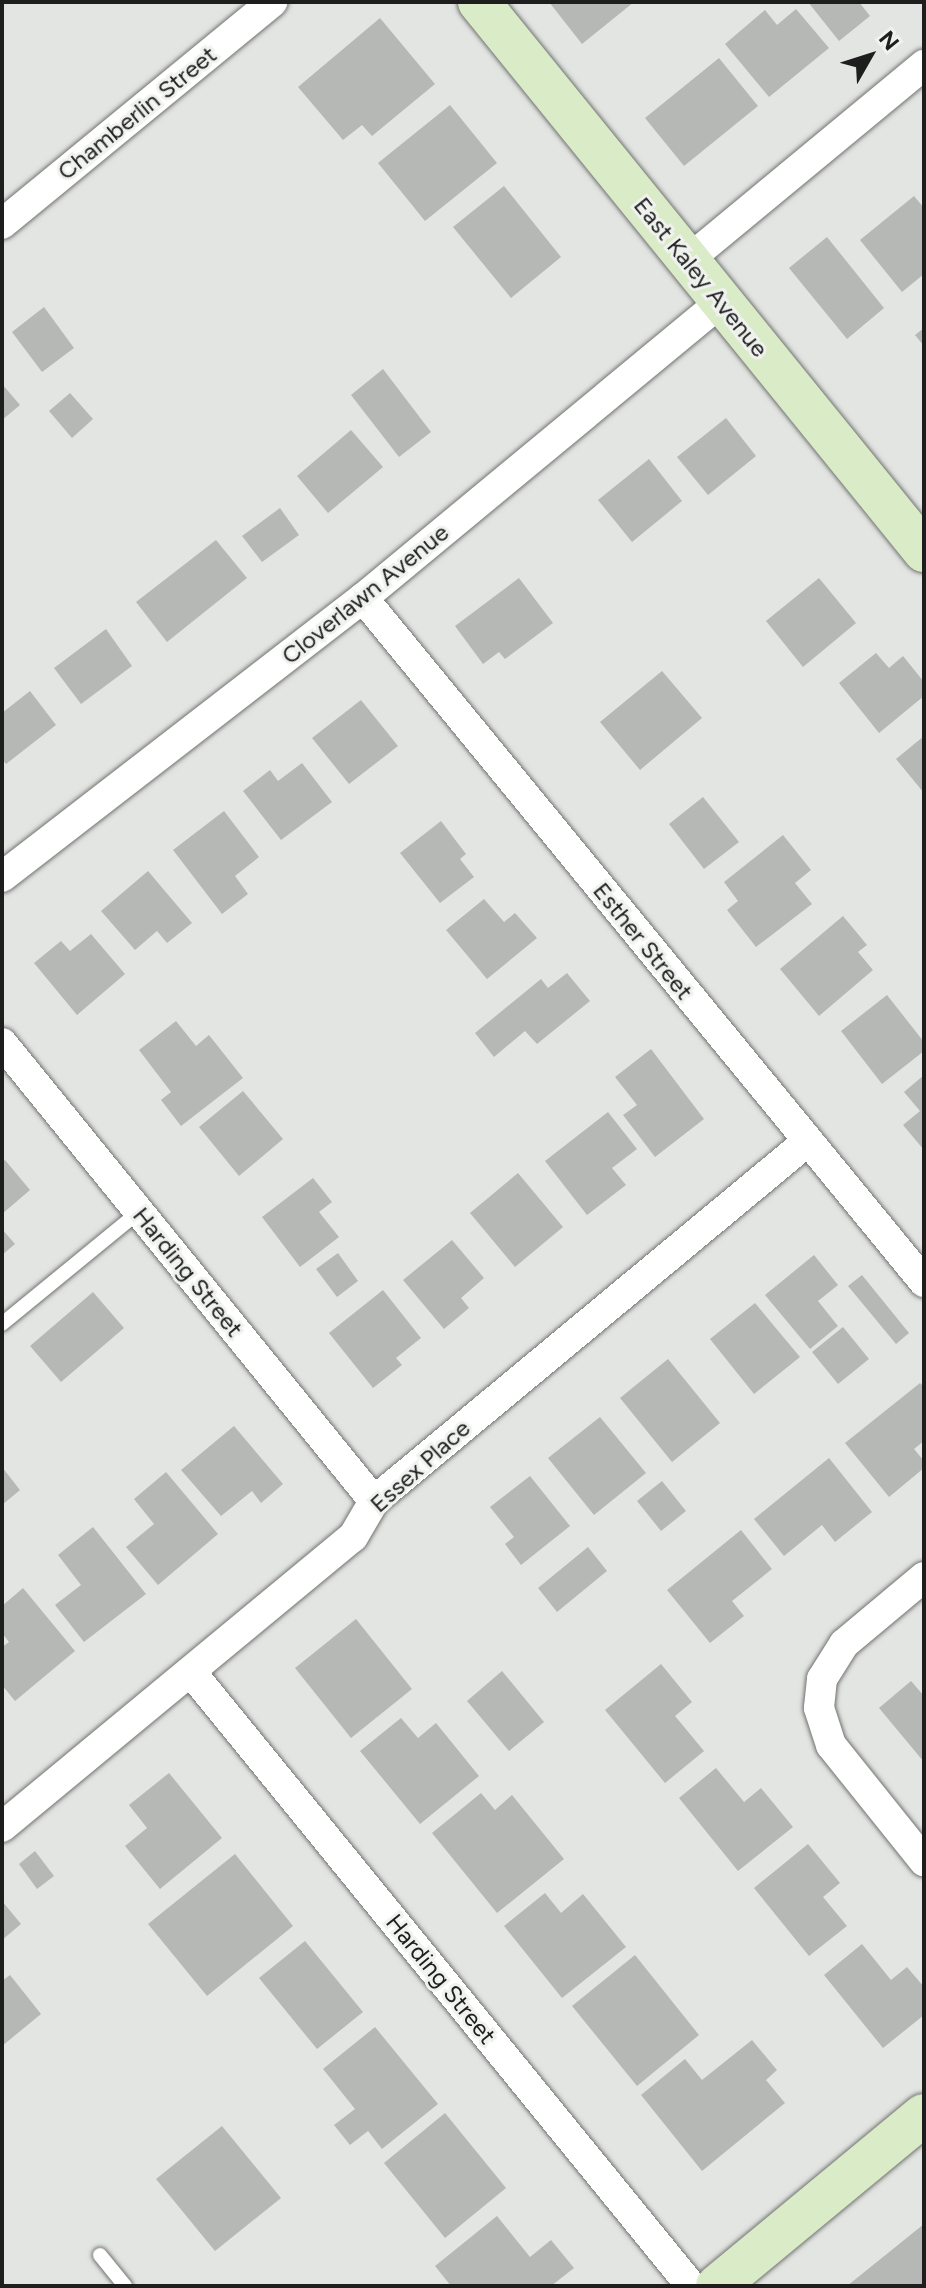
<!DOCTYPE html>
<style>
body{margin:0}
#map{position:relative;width:926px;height:2288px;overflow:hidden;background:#e3e5e2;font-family:Figtree,sans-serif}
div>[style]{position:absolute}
.building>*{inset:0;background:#b6b8b5}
.roads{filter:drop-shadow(0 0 2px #727371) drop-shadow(0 0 2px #727371)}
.lane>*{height:14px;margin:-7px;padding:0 7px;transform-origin:7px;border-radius:7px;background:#fff}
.street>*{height:30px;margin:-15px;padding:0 15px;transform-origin:15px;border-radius:15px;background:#fff}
.secondary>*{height:42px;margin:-21px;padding:0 21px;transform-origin:21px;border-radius:21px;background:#daebc8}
span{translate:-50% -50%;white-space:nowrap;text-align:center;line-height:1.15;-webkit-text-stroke:6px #f0f2ef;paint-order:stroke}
.street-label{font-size:24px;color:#1d1e1d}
.frame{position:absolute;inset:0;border:4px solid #1d1e1d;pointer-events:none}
.north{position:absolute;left:830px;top:16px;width:80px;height:80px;-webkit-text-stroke:6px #f0f2ef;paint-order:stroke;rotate:51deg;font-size:22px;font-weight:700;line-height:32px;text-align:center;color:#1d1e1d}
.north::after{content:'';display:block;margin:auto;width:28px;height:36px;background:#1d1e1d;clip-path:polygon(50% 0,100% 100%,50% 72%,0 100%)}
</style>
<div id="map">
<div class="building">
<i style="clip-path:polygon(549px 2px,634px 2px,582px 44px)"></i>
<i style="clip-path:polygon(808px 2px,859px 2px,870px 16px,839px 41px)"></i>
<i style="clip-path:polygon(796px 9px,829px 48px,769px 97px,725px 44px,765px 10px,777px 25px)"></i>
<i style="clip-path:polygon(380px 18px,435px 84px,372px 136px,362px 125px,343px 140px,298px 87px)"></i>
<i style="clip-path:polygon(719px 58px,758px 106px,684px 166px,645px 118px)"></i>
<i style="clip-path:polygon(450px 105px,497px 163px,425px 221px,378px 163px)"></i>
<i style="clip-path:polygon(504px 186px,561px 257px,511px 298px,453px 227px)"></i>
<i style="clip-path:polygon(914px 196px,924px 208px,924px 274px,902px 292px,860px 240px)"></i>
<i style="clip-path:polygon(827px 237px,884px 308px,847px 339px,789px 268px)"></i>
<i style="clip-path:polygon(44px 307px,74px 348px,42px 372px,12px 332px)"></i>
<i style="clip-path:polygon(924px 328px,924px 346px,915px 335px)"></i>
<i style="clip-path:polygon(383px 369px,431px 432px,399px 457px,351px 395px)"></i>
<i style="clip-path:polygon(2px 384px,20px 405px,2px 420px)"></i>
<i style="clip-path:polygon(70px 393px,93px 419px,72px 438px,49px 411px)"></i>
<i style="clip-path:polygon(726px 418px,756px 456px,708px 495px,677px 457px)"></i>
<i style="clip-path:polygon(351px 430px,383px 467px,328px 513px,297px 476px)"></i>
<i style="clip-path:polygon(649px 459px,682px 501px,632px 542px,598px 500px)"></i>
<i style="clip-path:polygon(280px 508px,299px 535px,262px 562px,242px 536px)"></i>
<i style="clip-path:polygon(216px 540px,247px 578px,167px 642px,136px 602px)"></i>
<i style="clip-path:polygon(519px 578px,553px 623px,505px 659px,499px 652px,483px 664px,455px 626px)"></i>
<i style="clip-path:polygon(819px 578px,856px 623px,803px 667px,766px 621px)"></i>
<i style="clip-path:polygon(106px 629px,132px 666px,81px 704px,54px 668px)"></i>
<i style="clip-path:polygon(876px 653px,889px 668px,903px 656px,924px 682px,924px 696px,879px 733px,839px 683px)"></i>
<i style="clip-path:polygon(662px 671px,702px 718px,640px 770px,600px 722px)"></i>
<i style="clip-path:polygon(30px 691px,56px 725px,6px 764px,2px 759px,2px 713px)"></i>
<i style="clip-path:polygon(361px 700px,398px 746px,349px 784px,312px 738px)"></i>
<i style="clip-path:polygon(924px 736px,924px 793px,896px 759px)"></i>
<i style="clip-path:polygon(302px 763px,332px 802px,281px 840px,243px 791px,270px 770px,278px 781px)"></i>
<i style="clip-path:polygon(703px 797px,739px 842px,704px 869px,669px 824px)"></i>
<i style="clip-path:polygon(224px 811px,259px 857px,235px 876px,248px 894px,222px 914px,173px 850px)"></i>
<i style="clip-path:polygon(441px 821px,466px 854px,460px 859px,474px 877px,440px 903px,400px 853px)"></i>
<i style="clip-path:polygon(783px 835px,811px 870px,795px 883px,812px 904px,756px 947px,727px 910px,738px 901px,724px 882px)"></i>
<i style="clip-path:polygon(148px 871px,192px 923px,167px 943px,157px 931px,135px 950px,101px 911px)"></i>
<i style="clip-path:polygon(484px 899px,504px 922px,515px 913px,537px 938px,487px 979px,446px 930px)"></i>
<i style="clip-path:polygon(843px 916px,867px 945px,858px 952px,873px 970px,819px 1016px,780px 969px)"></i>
<i style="clip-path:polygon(91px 934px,125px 974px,77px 1015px,34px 963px,61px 941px,70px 951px)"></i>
<i style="clip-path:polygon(567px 973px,590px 1001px,537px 1044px,525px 1031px,494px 1057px,475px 1033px,541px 979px,548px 988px)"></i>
<i style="clip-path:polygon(887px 995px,924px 1042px,924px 1051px,882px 1084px,841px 1031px)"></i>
<i style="clip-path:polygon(176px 1021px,196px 1046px,209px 1035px,243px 1078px,181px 1126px,161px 1100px,171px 1092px,139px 1050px)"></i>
<i style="clip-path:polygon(651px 1049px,704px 1119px,655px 1157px,623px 1115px,637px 1105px,615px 1077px)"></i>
<i style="clip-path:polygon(924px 1075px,924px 1150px,903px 1125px,920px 1111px,904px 1092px)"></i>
<i style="clip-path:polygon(243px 1091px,283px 1139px,239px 1176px,199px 1127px)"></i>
<i style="clip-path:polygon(608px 1112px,637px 1149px,612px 1168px,626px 1185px,587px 1215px,545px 1161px)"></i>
<i style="clip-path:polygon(5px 1160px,30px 1190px,2px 1214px,2px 1162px)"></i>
<i style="clip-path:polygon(518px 1173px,563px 1227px,515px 1267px,470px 1213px)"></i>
<i style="clip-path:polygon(313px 1178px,332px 1202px,319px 1212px,339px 1237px,300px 1267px,262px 1217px)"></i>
<i style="clip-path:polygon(2px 1229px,15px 1244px,2px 1255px)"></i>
<i style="clip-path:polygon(452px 1240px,484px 1278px,461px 1298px,469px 1308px,444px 1329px,403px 1280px)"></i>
<i style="clip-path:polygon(338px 1253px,358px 1281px,337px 1297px,316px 1269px)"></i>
<i style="clip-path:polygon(814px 1255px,838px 1285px,818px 1301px,838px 1326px,810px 1349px,765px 1295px)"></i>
<i style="clip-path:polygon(862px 1275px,909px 1333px,896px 1344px,848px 1286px)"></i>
<i style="clip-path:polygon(383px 1290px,421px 1338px,396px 1358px,402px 1365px,373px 1388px,329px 1333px)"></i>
<i style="clip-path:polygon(93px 1292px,124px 1328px,61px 1382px,30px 1346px)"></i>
<i style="clip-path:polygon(755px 1303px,800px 1357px,754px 1394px,710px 1339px)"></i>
<i style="clip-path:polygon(843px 1327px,869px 1359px,838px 1384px,812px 1352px)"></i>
<i style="clip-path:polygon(668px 1359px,720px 1423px,672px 1462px,620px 1398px)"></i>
<i style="clip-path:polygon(920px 1383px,924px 1387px,924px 1441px,914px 1449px,924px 1461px,924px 1468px,889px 1497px,845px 1443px)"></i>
<i style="clip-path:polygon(600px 1417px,646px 1473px,594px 1515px,548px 1458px)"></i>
<i style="clip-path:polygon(234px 1426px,283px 1484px,261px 1503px,252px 1491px,221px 1516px,181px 1470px)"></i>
<i style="clip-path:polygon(829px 1458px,872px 1512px,835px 1542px,822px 1525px,784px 1556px,754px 1519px)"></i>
<i style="clip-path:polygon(2px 1467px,20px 1490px,2px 1505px)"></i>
<i style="clip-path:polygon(166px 1472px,218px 1534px,158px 1585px,126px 1547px,154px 1524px,134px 1499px)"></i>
<i style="clip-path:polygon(530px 1476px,570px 1526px,521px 1565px,505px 1544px,514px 1537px,490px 1507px)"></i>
<i style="clip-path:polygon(662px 1481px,686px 1511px,661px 1531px,637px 1501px)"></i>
<i style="clip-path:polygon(93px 1527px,146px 1594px,84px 1642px,55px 1605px,81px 1585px,58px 1555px)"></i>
<i style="clip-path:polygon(741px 1530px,772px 1569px,732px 1601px,744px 1616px,710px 1643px,667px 1590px)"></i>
<i style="clip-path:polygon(588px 1547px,607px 1571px,557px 1612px,538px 1588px)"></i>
<i style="clip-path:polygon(23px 1588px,75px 1651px,15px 1701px,2px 1685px,2px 1647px,9px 1642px,2px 1633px,2px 1606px)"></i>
<i style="clip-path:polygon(356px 1619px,412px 1689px,351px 1738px,295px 1668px)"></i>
<i style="clip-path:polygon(661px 1664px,692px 1702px,675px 1716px,704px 1751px,665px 1783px,605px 1710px)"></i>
<i style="clip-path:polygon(502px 1671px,544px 1722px,509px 1751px,467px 1701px)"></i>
<i style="clip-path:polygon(911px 1681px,924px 1696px,924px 1762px,879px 1708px)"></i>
<i style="clip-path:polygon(401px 1718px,418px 1738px,436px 1723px,479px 1776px,420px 1824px,360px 1751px)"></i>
<i style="clip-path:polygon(716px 1768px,744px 1802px,761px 1788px,793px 1827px,738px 1871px,679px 1798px)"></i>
<i style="clip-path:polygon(169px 1773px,222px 1838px,160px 1889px,125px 1846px,147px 1828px,129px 1805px)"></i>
<i style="clip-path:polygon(481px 1793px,495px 1810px,512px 1795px,564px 1859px,497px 1913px,432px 1833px)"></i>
<i style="clip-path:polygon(808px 1844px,840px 1883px,823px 1897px,847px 1926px,809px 1956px,754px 1888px)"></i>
<i style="clip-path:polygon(35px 1851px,54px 1876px,37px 1889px,19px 1864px)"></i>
<i style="clip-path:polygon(235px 1854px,293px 1926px,207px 1996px,148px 1924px)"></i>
<i style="clip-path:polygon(545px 1893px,561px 1913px,583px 1894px,626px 1947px,562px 1998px,504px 1926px)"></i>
<i style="clip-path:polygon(2px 1901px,21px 1924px,2px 1940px)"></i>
<i style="clip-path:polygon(305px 1941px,363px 2012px,317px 2049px,259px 1978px)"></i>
<i style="clip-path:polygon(862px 1944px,891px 1980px,907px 1967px,924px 1987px,924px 2015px,883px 2048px,824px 1975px)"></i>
<i style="clip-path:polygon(635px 1955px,699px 2035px,637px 2086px,572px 2006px)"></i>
<i style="clip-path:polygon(10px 1975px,41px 2014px,2px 2046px,2px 1981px)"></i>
<i style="clip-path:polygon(375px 2027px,438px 2104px,382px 2149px,368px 2131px,350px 2145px,334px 2125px,355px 2109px,323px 2069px)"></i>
<i style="clip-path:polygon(752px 2040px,777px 2070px,766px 2080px,785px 2103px,702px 2171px,641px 2095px,685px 2059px,702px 2080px)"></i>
<i style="clip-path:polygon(445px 2113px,506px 2188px,445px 2238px,384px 2163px)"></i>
<i style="clip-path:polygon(222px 2126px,281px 2198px,215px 2251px,156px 2179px)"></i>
<i style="clip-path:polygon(497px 2216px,530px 2257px,551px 2240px,574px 2268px,551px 2286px,451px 2286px,435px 2266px)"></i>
<i style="clip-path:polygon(924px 2224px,924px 2286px,847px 2286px)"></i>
</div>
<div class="roads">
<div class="lane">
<i style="left:2px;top:1324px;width:177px;rotate:-39.3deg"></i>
<i style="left:100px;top:2255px;width:40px;rotate:51deg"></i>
</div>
<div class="street">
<i style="left:2px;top:224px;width:350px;rotate:-39.4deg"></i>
<i style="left:687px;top:261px;width:308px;rotate:-39.6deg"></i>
<i style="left:363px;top:598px;width:885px;rotate:50.64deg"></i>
<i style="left:2px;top:877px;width:456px;rotate:-37.7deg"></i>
<i style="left:363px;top:598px;width:465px;rotate:-39.6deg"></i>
<i style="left:2px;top:1043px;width:590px;rotate:50.92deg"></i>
<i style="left:924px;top:1577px;width:104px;rotate:140.1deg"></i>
<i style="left:844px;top:1644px;width:41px;rotate:122.2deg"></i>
<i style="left:822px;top:1679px;width:29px;rotate:96deg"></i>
<i style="left:819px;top:1708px;width:39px;rotate:72deg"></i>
<i style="left:831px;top:1745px;width:149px;rotate:51.3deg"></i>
<i style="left:191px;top:1672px;width:792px;rotate:50.84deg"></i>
<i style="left:2px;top:1827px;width:455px;rotate:-39.6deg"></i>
<i style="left:353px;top:1537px;width:42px;rotate:-59.7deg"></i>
<i style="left:374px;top:1501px;width:564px;rotate:-39.68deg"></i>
</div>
<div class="secondary">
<i style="left:479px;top:2px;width:707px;rotate:50.97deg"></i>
<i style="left:717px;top:2286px;width:268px;rotate:-39.6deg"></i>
</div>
</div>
<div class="street-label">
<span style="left:137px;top:113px;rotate:-39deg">Chamberlin Street</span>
<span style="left:701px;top:277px;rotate:51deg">East Kaley Avenue</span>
<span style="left:365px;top:594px;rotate:-39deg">Cloverlawn Avenue</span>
<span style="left:643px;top:941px;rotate:51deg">Esther Street</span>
<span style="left:188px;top:1272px;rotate:51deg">Harding Street</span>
<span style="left:420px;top:1466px;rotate:-42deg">Essex Place</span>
<span style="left:441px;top:1979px;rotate:51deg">Harding Street</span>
</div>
<div class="frame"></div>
<div class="north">N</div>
</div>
